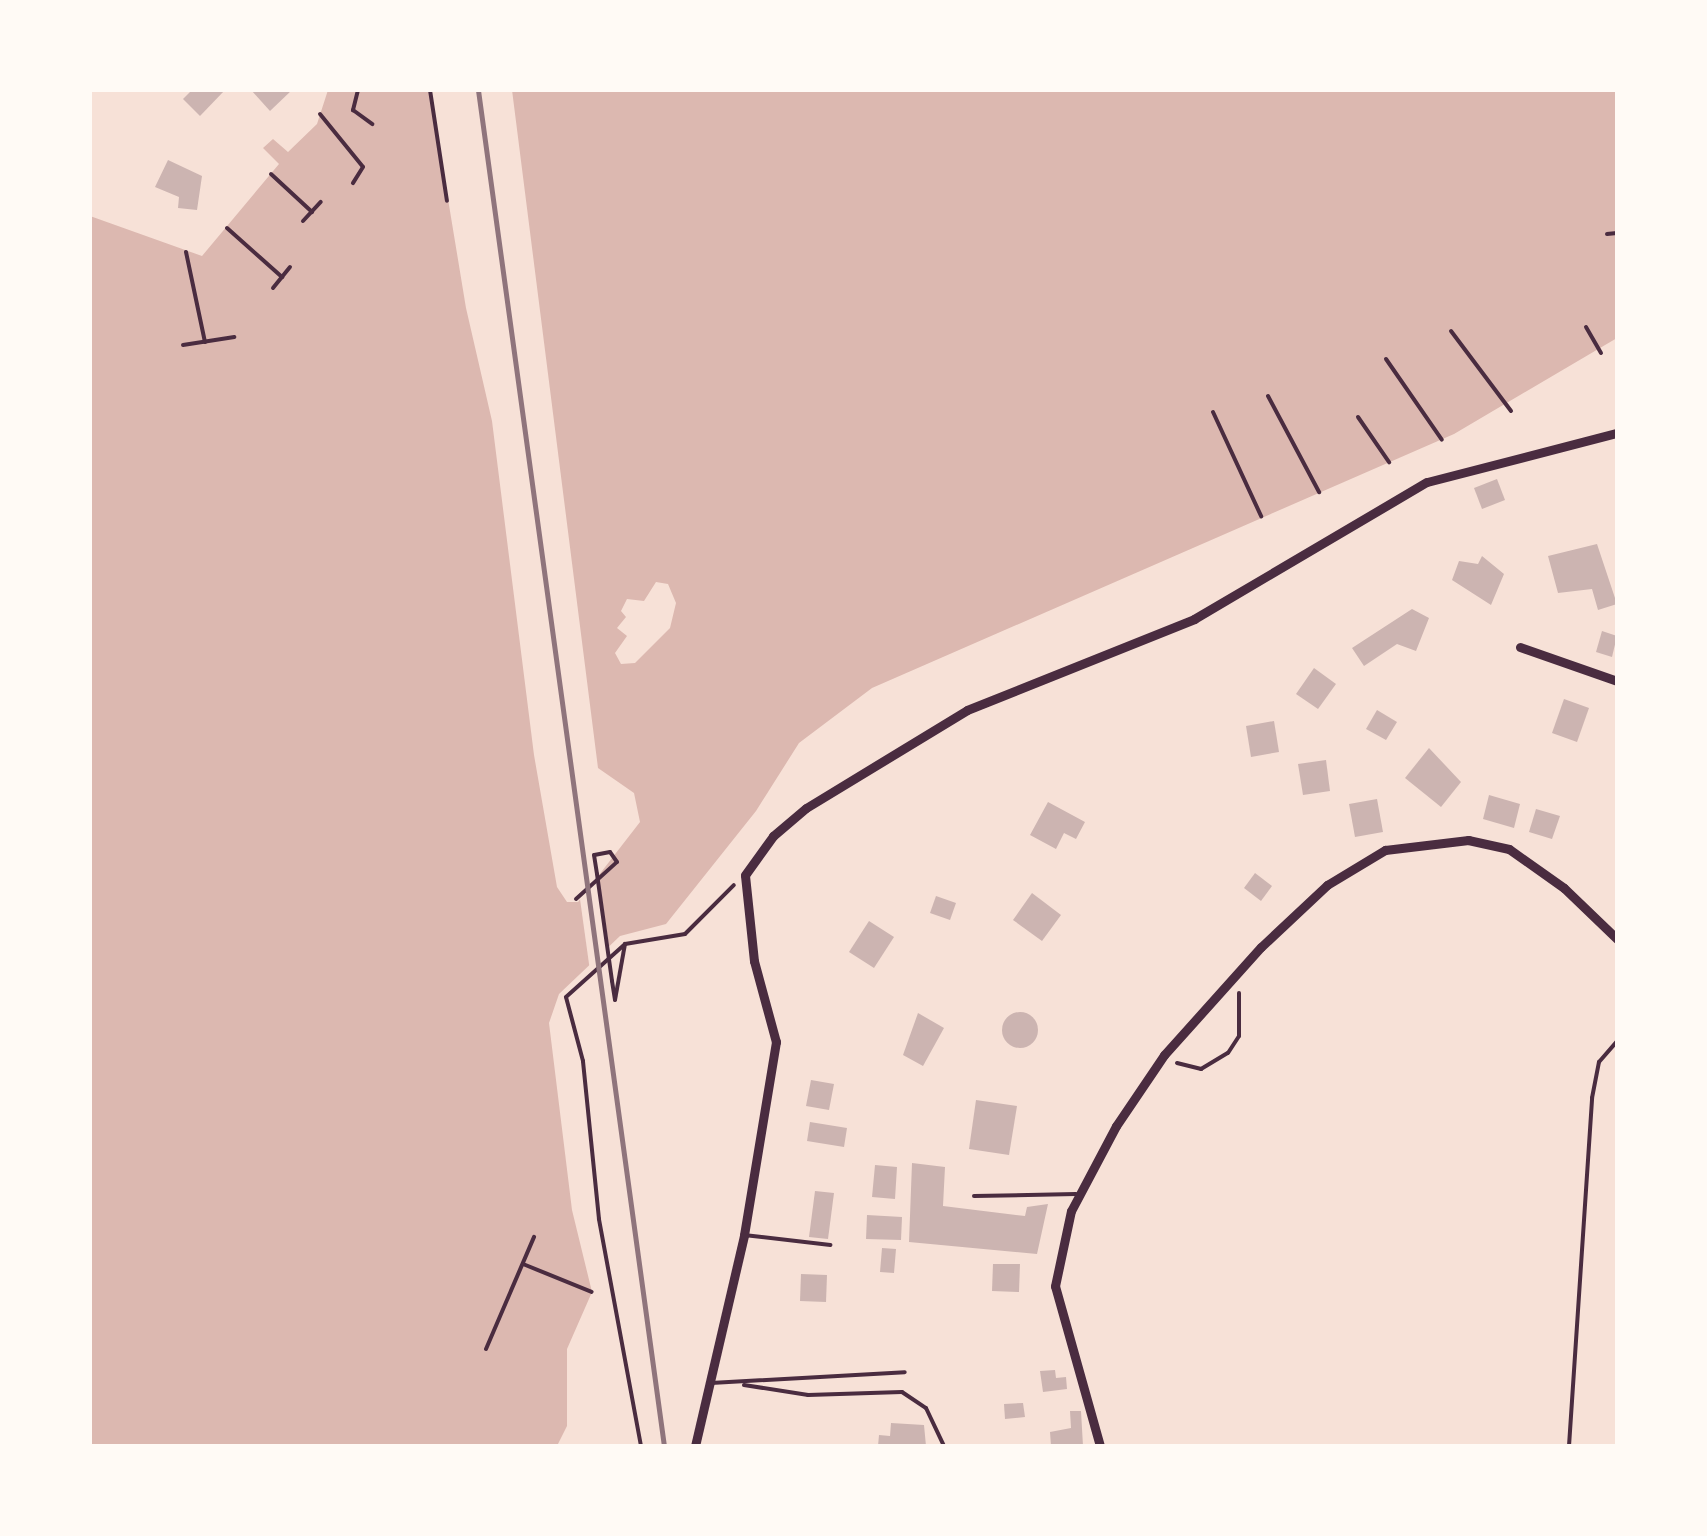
<!DOCTYPE html>
<style>
body{margin:0}
#map{position:relative;width:1707px;height:1536px;overflow:hidden;background:#f7e1d7;font-family:"Exo 2",sans-serif}
div>[style]{position:absolute}
.water>*{inset:0;background:#dcb8b0}
.pier>*{inset:0;background:#f7e1d7}
.building>*{inset:0;background:#ccb4b1}
.round{border-radius:50%}
.path>*{height:4px;margin:-2px;padding:0 2px;transform-origin:2px;border-radius:2px;background:#4a2c40}
.service>*{height:4px;margin:-2px;padding:0 2px;transform-origin:2px;border-radius:2px;background:#4a2c40}
.minor>*{height:9px;margin:-4.5px;padding:0 4.5px;transform-origin:4.5px;border-radius:4.5px;background:#4a2c40}
.rail>*{height:5px;margin:-2.5px;padding:0 2.5px;transform-origin:2.5px;border-radius:2.5px;background:#8f747c}
span{translate:-50% -50%;white-space:nowrap;text-align:center;line-height:1.15;-webkit-text-stroke:10px #fffaf5;paint-order:stroke}
.frame{position:absolute;inset:0;border:92px solid #fffaf5;pointer-events:none}
</style>
<div id="map">
<div class="water">
<i style="clip-path:polygon(evenodd,328px 90px,430px 90px,466px 308px,492px 421px,534px 755px,557px 887px,567px 902px,578px 902px,640px 822px,634px 793px,598px 768px,512px 90px,1617px 90px,1617px 338px,1454px 434px,872px 688px,799px 743px,756px 811px,666px 924px,620px 936px,559px 994px,549px 1023px,572px 1210px,592px 1292px,567px 1349px,567px 1426px,557px 1446px,90px 1446px,90px 216px,202px 256px,279px 164px,263px 148px,273px 139px,288px 152px,317px 124px,328px 90px,656px 582px,668px 584px,676px 603px,670px 628px,635px 663px,621px 664px,615px 653px,627px 636px,617px 628px,626px 617px,621px 611px,627px 599px,644px 601px,656px 582px)"></i>
</div>
<div class="pier">
<i style="clip-path:polygon(598px 873px,610px 953px,590px 971px,579px 892px)"></i>
</div>
<div class="building">
<i style="clip-path:polygon(192px 90px,225px 90px,200px 116px,183px 99px)"></i>
<i style="clip-path:polygon(251px 90px,292px 90px,270px 111px)"></i>
<i style="clip-path:polygon(168px 160px,202px 176px,197px 210px,178px 208px,179px 197px,155px 187px)"></i>
<i style="clip-path:polygon(1497px 479px,1505px 500px,1482px 509px,1474px 488px)"></i>
<i style="clip-path:polygon(1597px 544px,1617px 604px,1598px 610px,1592px 589px,1558px 593px,1548px 556px)"></i>
<i style="clip-path:polygon(1482px 556px,1504px 574px,1491px 605px,1452px 580px,1459px 561px,1478px 564px)"></i>
<i style="clip-path:polygon(1412px 609px,1429px 618px,1416px 651px,1397px 644px,1364px 666px,1352px 648px)"></i>
<i style="clip-path:polygon(1602px 631px,1617px 636px,1612px 657px,1596px 652px)"></i>
<i style="clip-path:polygon(1314px 668px,1336px 684px,1318px 709px,1296px 694px)"></i>
<i style="clip-path:polygon(1564px 699px,1589px 708px,1577px 742px,1552px 733px)"></i>
<i style="clip-path:polygon(1377px 710px,1397px 722px,1386px 740px,1366px 729px)"></i>
<i style="clip-path:polygon(1274px 721px,1279px 752px,1251px 757px,1246px 726px)"></i>
<i style="clip-path:polygon(1429px 748px,1461px 782px,1441px 807px,1405px 778px)"></i>
<i style="clip-path:polygon(1326px 760px,1330px 791px,1303px 795px,1298px 764px)"></i>
<i style="clip-path:polygon(1489px 795px,1520px 804px,1514px 828px,1483px 819px)"></i>
<i style="clip-path:polygon(1377px 799px,1383px 832px,1355px 837px,1349px 804px)"></i>
<i style="clip-path:polygon(1048px 802px,1085px 822px,1076px 839px,1064px 833px,1056px 849px,1030px 835px)"></i>
<i style="clip-path:polygon(1536px 809px,1560px 816px,1552px 839px,1529px 832px)"></i>
<i style="clip-path:polygon(1255px 873px,1272px 886px,1261px 901px,1244px 888px)"></i>
<i style="clip-path:polygon(1032px 893px,1061px 915px,1042px 941px,1013px 920px)"></i>
<i style="clip-path:polygon(936px 896px,956px 903px,950px 920px,930px 913px)"></i>
<i style="clip-path:polygon(869px 921px,894px 937px,874px 968px,849px 952px)"></i>
<i class="round" style="left:1002px;top:1012px;width:36px;height:36px"></i>
<i style="clip-path:polygon(918px 1013px,944px 1028px,923px 1066px,903px 1055px)"></i>
<i style="clip-path:polygon(811px 1080px,834px 1084px,829px 1110px,806px 1106px)"></i>
<i style="clip-path:polygon(976px 1100px,1017px 1106px,1009px 1155px,969px 1149px)"></i>
<i style="clip-path:polygon(810px 1122px,847px 1128px,844px 1147px,807px 1141px)"></i>
<i style="clip-path:polygon(912px 1163px,945px 1167px,943px 1206px,1025px 1216px,1027px 1207px,1048px 1204px,1037px 1254px,909px 1242px)"></i>
<i style="clip-path:polygon(875px 1165px,897px 1167px,895px 1199px,872px 1197px)"></i>
<i style="clip-path:polygon(815px 1191px,834px 1193px,828px 1239px,809px 1237px)"></i>
<i style="clip-path:polygon(867px 1215px,902px 1217px,901px 1240px,866px 1239px)"></i>
<i style="clip-path:polygon(882px 1248px,896px 1249px,894px 1273px,880px 1272px)"></i>
<i style="clip-path:polygon(993px 1264px,1020px 1264px,1019px 1292px,992px 1291px)"></i>
<i style="clip-path:polygon(801px 1274px,827px 1275px,826px 1302px,800px 1301px)"></i>
<i style="clip-path:polygon(1055px 1370px,1056px 1378px,1066px 1377px,1067px 1389px,1043px 1392px,1040px 1371px)"></i>
<i style="clip-path:polygon(1023px 1403px,1025px 1417px,1005px 1419px,1004px 1404px)"></i>
<i style="clip-path:polygon(1070px 1411px,1081px 1411px,1083px 1446px,1051px 1446px,1050px 1432px,1071px 1428px)"></i>
<i style="clip-path:polygon(891px 1423px,924px 1425px,926px 1446px,878px 1446px,879px 1435px,890px 1436px)"></i>
</div>
<div class="path">
<i style="left:358px;top:90px;width:21px;rotate:104deg"></i>
<i style="left:353px;top:110px;width:24px;rotate:36deg"></i>
<i style="left:430px;top:90px;width:112px;rotate:81.3deg"></i>
<i style="left:320px;top:114px;width:68px;rotate:50.9deg"></i>
<i style="left:363px;top:167px;width:19px;rotate:122deg"></i>
<i style="left:271px;top:174px;width:56px;rotate:42.8deg"></i>
<i style="left:303px;top:221px;width:26px;rotate:-47deg"></i>
<i style="left:227px;top:228px;width:74px;rotate:41.7deg"></i>
<i style="left:1607px;top:234px;width:10px;rotate:-6deg"></i>
<i style="left:186px;top:252px;width:92px;rotate:78.1deg"></i>
<i style="left:273px;top:288px;width:27px;rotate:-51deg"></i>
<i style="left:1586px;top:327px;width:30px;rotate:60deg"></i>
<i style="left:1451px;top:331px;width:100px;rotate:53.1deg"></i>
<i style="left:183px;top:345px;width:52px;rotate:-8.9deg"></i>
<i style="left:1386px;top:359px;width:98px;rotate:55.3deg"></i>
<i style="left:1268px;top:396px;width:109px;rotate:62deg"></i>
<i style="left:1213px;top:412px;width:115px;rotate:65.2deg"></i>
<i style="left:1358px;top:417px;width:55px;rotate:55.4deg"></i>
<i style="left:576px;top:899px;width:55px;rotate:-42.1deg"></i>
<i style="left:617px;top:862px;width:12px;rotate:-125deg"></i>
<i style="left:610px;top:852px;width:16px;rotate:169deg"></i>
<i style="left:594px;top:855px;width:19px;rotate:81deg"></i>
<i style="left:597px;top:874px;width:108px;rotate:82deg"></i>
<i style="left:612px;top:981px;width:19px;rotate:81deg"></i>
<i style="left:615px;top:1000px;width:57px;rotate:-79.9deg"></i>
<i style="left:1177px;top:1063px;width:25px;rotate:14deg"></i>
<i style="left:1201px;top:1069px;width:31px;rotate:-31deg"></i>
<i style="left:1228px;top:1053px;width:20px;rotate:-57deg"></i>
<i style="left:1239px;top:1036px;width:43px;rotate:-90deg"></i>
<i style="left:523px;top:1264px;width:74px;rotate:22.1deg"></i>
<i style="left:486px;top:1349px;width:122px;rotate:-66.8deg"></i>
<i style="left:641px;top:1446px;width:231px;rotate:-100.5deg"></i>
<i style="left:599px;top:1219px;width:159px;rotate:-95.8deg"></i>
<i style="left:583px;top:1061px;width:66px;rotate:-104.9deg"></i>
<i style="left:566px;top:997px;width:79px;rotate:-41.9deg"></i>
<i style="left:625px;top:944px;width:61px;rotate:-9.5deg"></i>
<i style="left:685px;top:934px;width:69px;rotate:-45deg"></i>
<i style="left:1569px;top:1446px;width:349px;rotate:-86.2deg"></i>
<i style="left:1592px;top:1098px;width:37px;rotate:-79deg"></i>
<i style="left:1599px;top:1062px;width:28px;rotate:-49deg"></i>
</div>
<div class="service">
<i style="left:974px;top:1196px;width:102px;rotate:-1.1deg"></i>
<i style="left:744px;top:1235px;width:87px;rotate:6.6deg"></i>
<i style="left:711px;top:1383px;width:194px;rotate:-3.2deg"></i>
<i style="left:744px;top:1385px;width:65px;rotate:8.9deg"></i>
<i style="left:808px;top:1395px;width:94px;rotate:-1.8deg"></i>
<i style="left:902px;top:1392px;width:29px;rotate:34deg"></i>
<i style="left:926px;top:1408px;width:42px;rotate:64.7deg"></i>
</div>
<div class="minor">
<i style="left:1520px;top:647px;width:103px;rotate:19.3deg"></i>
<i style="left:695px;top:1446px;width:217px;rotate:-76.9deg"></i>
<i style="left:744px;top:1235px;width:196px;rotate:-80.6deg"></i>
<i style="left:776px;top:1042px;width:84px;rotate:-105.2deg"></i>
<i style="left:754px;top:961px;width:86px;rotate:-96deg"></i>
<i style="left:745px;top:875px;width:48px;rotate:-54.3deg"></i>
<i style="left:773px;top:836px;width:43px;rotate:-40.3deg"></i>
<i style="left:806px;top:808px;width:188px;rotate:-31.3deg"></i>
<i style="left:967px;top:710px;width:245px;rotate:-21.8deg"></i>
<i style="left:1194px;top:619px;width:270px;rotate:-30.5deg"></i>
<i style="left:1427px;top:482px;width:196px;rotate:-14.5deg"></i>
<i style="left:1100px;top:1446px;width:166px;rotate:-105.7deg"></i>
<i style="left:1055px;top:1286px;width:77px;rotate:-78deg"></i>
<i style="left:1071px;top:1211px;width:96px;rotate:-62.1deg"></i>
<i style="left:1116px;top:1126px;width:86px;rotate:-55.9deg"></i>
<i style="left:1164px;top:1055px;width:145px;rotate:-48.1deg"></i>
<i style="left:1261px;top:947px;width:91px;rotate:-43.2deg"></i>
<i style="left:1327px;top:885px;width:68px;rotate:-31.1deg"></i>
<i style="left:1385px;top:850px;width:84px;rotate:-6.9deg"></i>
<i style="left:1468px;top:840px;width:42px;rotate:12.4deg"></i>
<i style="left:1509px;top:849px;width:67px;rotate:35.3deg"></i>
<i style="left:1564px;top:888px;width:74px;rotate:43.9deg"></i>
</div>
<div class="rail">
<i style="left:478px;top:90px;width:1369px;rotate:82.19deg"></i>
</div>
<div class="frame"></div>
</div>
